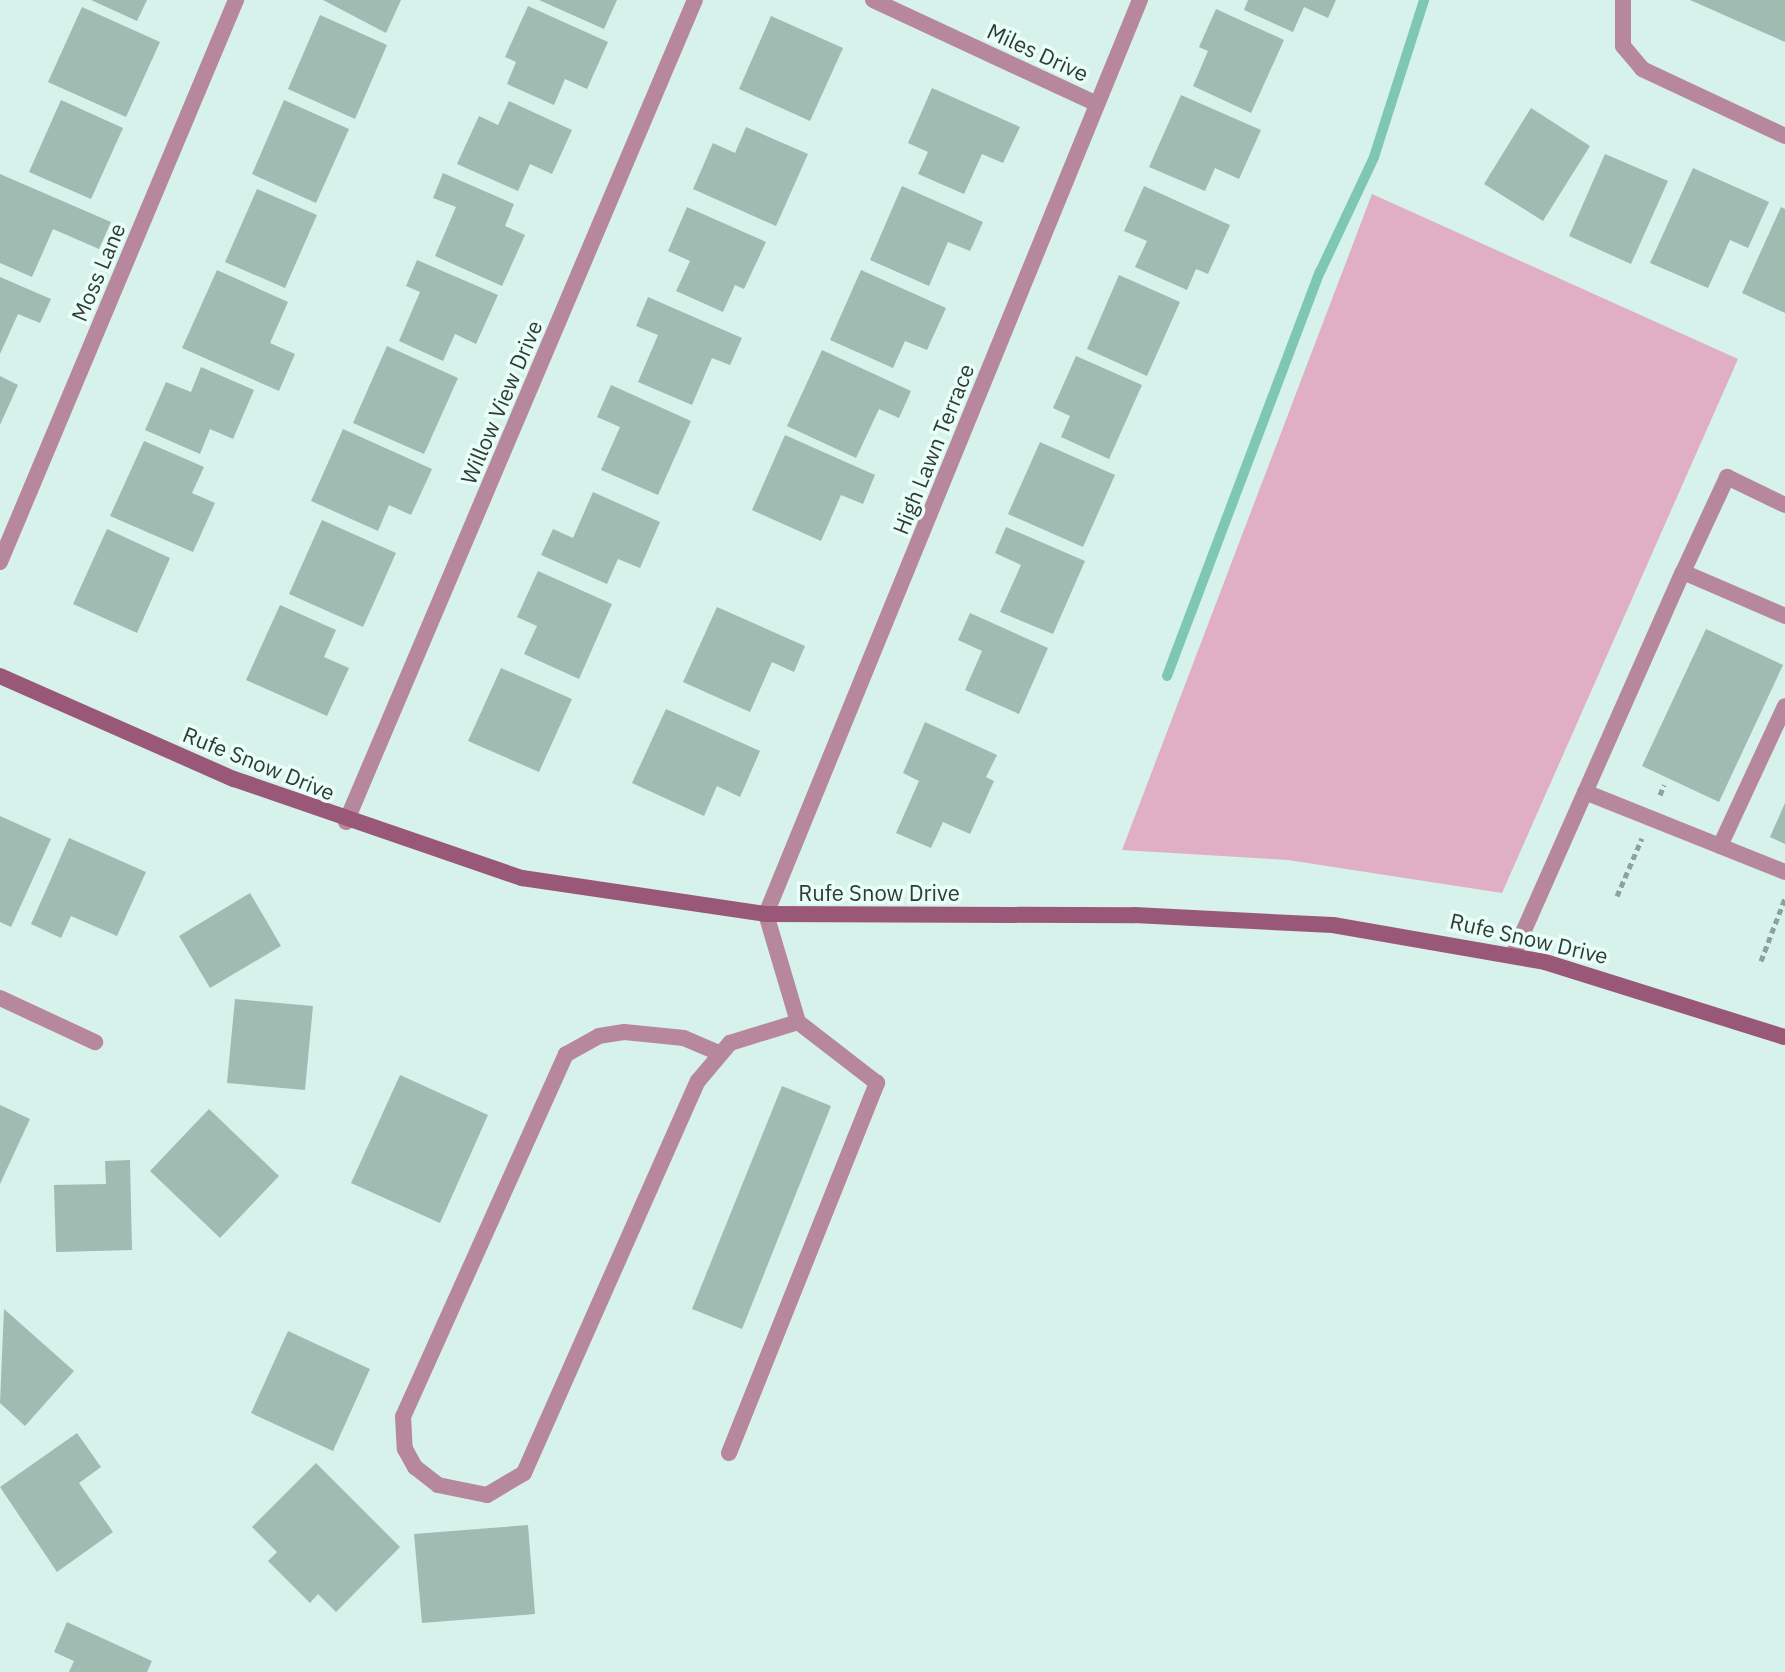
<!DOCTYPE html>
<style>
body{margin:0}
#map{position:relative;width:1785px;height:1672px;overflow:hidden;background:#d6f2ea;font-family:"IBM Plex Sans",sans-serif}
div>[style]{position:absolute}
.green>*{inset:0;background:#e1afc5}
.stream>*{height:10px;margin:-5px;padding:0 5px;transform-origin:5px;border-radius:5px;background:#7dc7b3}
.building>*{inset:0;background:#a0bbb2}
.path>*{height:5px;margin-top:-2.5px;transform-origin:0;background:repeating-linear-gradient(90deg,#8ea29c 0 6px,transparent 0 10px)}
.lane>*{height:16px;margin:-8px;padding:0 8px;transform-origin:8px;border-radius:8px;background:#b7889d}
.street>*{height:16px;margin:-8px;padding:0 8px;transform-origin:8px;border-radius:8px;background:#b7889d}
.secondary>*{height:16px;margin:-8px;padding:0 8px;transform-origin:8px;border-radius:8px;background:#9a5878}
span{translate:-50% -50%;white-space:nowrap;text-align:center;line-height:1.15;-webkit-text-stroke:7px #e8fef7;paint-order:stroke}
.street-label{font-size:22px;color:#303b37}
</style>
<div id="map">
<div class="green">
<i style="clip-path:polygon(1372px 194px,1738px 359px,1502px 893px,1288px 860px,1122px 850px)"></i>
</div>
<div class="stream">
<i style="left:1167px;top:676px;width:432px;rotate:-69.3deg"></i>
<i style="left:1320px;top:272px;width:127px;rotate:-64.8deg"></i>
<i style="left:1374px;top:157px;width:165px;rotate:-72.3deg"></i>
</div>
<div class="building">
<i style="clip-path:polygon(91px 0,147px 0,137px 21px)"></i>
<i style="clip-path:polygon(323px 0,401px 0,386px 33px)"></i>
<i style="clip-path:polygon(539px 0,617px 0,604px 29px)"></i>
<i style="clip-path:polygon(1248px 0,1336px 0,1328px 18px,1304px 7px,1293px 32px,1244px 10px)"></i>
<i style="clip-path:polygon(1690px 0,1785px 0,1785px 42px)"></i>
<i style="clip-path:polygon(528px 6px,608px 42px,587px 89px,565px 79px,554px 105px,507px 84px,516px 62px,505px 57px)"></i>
<i style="clip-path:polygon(82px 7px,160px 42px,126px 117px,48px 82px)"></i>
<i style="clip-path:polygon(1216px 9px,1284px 40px,1251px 113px,1193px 86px,1208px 51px,1199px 47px)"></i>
<i style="clip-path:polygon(320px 15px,387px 45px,355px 119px,288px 89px)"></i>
<i style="clip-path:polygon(771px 16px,843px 48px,810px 121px,739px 89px)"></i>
<i style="clip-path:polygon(932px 88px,1020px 127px,1003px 163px,982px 154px,964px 194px,918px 174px,928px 152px,908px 143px)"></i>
<i style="clip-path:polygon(1181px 95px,1261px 130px,1239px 179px,1215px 168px,1205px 191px,1149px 167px)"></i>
<i style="clip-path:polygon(61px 100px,123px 128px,91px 199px,29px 172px)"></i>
<i style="clip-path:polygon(284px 100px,349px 129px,316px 203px,252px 174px)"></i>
<i style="clip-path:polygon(509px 101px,572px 130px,552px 174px,530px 164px,518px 191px,457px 164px,479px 116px,498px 125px)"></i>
<i style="clip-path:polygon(1531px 108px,1590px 146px,1543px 221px,1484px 184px)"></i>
<i style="clip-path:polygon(746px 127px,808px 154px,776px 226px,693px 189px,713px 143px,735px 153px)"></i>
<i style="clip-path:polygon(1605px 154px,1668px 181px,1631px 264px,1569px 236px)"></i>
<i style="clip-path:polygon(1693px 168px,1769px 202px,1748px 248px,1730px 240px,1708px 288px,1650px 263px)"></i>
<i style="clip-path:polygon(443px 173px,514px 204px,505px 226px,525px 235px,502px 286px,435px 256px,456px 207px,433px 198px)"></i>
<i style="clip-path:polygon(0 174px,111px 222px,99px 249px,53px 229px,32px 277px,0 263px)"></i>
<i style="clip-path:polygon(902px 186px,983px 222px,970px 251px,948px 242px,929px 286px,870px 260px)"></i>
<i style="clip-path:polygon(1144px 186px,1230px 225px,1208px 274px,1196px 269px,1187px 290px,1135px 267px,1147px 241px,1124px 231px)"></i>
<i style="clip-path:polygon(257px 189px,317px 215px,285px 288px,225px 262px)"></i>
<i style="clip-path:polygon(687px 207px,766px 242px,744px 289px,735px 285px,723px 312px,676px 291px,690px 261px,668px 251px)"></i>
<i style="clip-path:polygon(1781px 207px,1785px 209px,1785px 313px,1742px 293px)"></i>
<i style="clip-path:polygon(417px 260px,498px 295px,476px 344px,455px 334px,443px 361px,399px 341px,420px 292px,406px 286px)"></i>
<i style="clip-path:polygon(217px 270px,288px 302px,270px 343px,295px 354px,279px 391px,182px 348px)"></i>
<i style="clip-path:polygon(861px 270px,946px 308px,927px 350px,905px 341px,893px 368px,830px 340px)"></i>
<i style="clip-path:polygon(1119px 275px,1180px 302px,1147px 376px,1087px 349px)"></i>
<i style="clip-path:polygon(0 277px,51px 299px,40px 323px,18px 314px,0 354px)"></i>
<i style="clip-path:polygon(648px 297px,742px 338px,730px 365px,712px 358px,692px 405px,638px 382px,658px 335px,636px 326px)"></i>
<i style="clip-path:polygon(387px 346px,458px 378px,424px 454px,353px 423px)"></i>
<i style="clip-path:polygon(822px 350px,911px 391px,899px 418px,879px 409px,856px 458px,787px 426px)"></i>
<i style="clip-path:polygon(1076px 356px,1142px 385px,1109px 459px,1061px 437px,1070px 416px,1053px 408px)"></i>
<i style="clip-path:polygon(201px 367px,254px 390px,233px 439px,210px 429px,200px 454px,145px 430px,166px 382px,191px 392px)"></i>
<i style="clip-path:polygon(0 376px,18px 385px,0 425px)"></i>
<i style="clip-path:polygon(611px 385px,691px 421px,658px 495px,601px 470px,620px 427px,597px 417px)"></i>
<i style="clip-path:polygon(343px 429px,432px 469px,411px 515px,389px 505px,378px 531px,311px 501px)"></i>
<i style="clip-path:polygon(785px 435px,875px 475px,863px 504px,841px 495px,821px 541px,752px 510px)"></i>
<i style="clip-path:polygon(144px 441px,204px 467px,192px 493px,215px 503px,193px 552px,110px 516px)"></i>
<i style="clip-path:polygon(1040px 442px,1115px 475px,1083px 547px,1008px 514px)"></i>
<i style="clip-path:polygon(593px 492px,660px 522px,640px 568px,618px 559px,607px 584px,541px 555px,553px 529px,573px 538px)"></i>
<i style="clip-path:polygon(322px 520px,396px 553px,363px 627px,289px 594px)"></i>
<i style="clip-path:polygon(1006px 527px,1085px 561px,1053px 634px,1000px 612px,1021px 565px,995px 553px)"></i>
<i style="clip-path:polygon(107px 529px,170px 558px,137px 633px,73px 604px)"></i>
<i style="clip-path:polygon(538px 571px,612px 604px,579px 679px,524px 654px,537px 626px,517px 617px)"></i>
<i style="clip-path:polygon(280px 605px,336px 630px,324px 657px,349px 668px,327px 716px,246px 680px)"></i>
<i style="clip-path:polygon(717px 607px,805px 646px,794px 672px,772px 662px,750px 712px,683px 682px)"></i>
<i style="clip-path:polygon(970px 613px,1048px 648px,1019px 714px,965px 690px,982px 651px,958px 640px)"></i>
<i style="clip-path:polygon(1706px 629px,1783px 665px,1719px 802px,1642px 766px)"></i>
<i style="clip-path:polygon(501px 668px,572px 699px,539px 772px,468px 741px)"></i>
<i style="clip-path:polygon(666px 709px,760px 751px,740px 797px,717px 786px,704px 816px,632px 783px)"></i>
<i style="clip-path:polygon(925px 722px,997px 755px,986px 777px,994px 781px,970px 834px,943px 822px,931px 848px,896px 833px,919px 781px,903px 773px)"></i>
<i style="clip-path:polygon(1785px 803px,1785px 844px,1770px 837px)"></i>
<i style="clip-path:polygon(0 816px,51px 839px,11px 927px,0 922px)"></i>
<i style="clip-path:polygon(69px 838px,146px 872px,117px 936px,71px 916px,61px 938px,31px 924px)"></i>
<i style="clip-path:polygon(250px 893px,281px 946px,210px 988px,179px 936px)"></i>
<i style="clip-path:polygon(235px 999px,313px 1006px,305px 1090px,227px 1083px)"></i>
<i style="clip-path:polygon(400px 1075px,488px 1115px,440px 1223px,351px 1183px)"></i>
<i style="clip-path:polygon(782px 1086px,831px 1106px,742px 1329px,692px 1309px)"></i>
<i style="clip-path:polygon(0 1105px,30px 1119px,0 1184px)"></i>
<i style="clip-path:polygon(209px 1109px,279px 1176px,220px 1238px,150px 1171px)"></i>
<i style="clip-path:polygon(130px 1160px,132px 1250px,56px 1252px,54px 1185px,106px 1184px,105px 1161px)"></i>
<i style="clip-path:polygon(4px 1309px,74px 1371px,25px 1426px,0 1403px)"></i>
<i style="clip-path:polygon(288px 1331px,370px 1369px,333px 1451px,251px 1413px)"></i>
<i style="clip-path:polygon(77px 1433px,101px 1467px,79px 1483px,113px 1532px,57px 1572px,0 1487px)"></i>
<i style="clip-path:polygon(316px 1463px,400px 1547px,336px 1612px,318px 1594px,310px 1603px,268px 1561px,277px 1552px,252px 1527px)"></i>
<i style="clip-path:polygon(528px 1525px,535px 1614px,422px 1623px,414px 1534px)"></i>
<i style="clip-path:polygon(67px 1622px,152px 1661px,147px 1672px,69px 1672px,74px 1661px,54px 1652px)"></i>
</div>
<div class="path">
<i style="left:1660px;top:795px;width:11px;rotate:-68deg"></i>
<i style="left:1617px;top:896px;width:63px;rotate:-66.7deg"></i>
<i style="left:1761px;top:961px;width:67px;rotate:-69.1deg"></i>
</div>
<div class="lane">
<i style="left:1683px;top:572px;width:105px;rotate:-65.1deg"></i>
<i style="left:1727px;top:477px;width:64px;rotate:25.8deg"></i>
<i style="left:1585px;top:792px;width:215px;rotate:21.8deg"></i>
<i style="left:1720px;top:846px;width:154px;rotate:-65.1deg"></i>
<i style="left:1513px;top:955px;width:419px;rotate:-66.1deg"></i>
<i style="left:1683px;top:572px;width:111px;rotate:23.3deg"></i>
<i style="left:719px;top:1053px;width:38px;rotate:-157deg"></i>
<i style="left:684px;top:1038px;width:60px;rotate:-174.3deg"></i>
<i style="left:624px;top:1032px;width:25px;rotate:171deg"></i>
<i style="left:599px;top:1036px;width:38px;rotate:151deg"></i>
<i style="left:566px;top:1054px;width:397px;rotate:114.2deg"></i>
<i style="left:403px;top:1416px;width:33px;rotate:87deg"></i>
<i style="left:405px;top:1449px;width:21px;rotate:61deg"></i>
<i style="left:415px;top:1467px;width:29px;rotate:38deg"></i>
<i style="left:438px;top:1485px;width:50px;rotate:11.5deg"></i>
<i style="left:487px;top:1495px;width:43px;rotate:-30.7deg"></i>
<i style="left:524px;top:1473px;width:429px;rotate:-66.1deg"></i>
<i style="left:698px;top:1081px;width:50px;rotate:-49.9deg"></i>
<i style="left:730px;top:1043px;width:71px;rotate:-17.2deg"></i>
<i style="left:729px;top:1453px;width:399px;rotate:-68.2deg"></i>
<i style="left:877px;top:1083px;width:100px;rotate:-142.3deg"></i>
<i style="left:798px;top:1022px;width:113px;rotate:-106.5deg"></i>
</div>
<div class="street">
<i style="left:873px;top:0;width:247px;rotate:24.9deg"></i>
<i style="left:1623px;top:0;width:46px;rotate:90deg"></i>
<i style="left:1623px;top:46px;width:30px;rotate:50deg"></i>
<i style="left:1642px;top:69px;width:158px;rotate:25.1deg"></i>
<i style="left:0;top:562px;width:610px;rotate:-67.22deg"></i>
<i style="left:346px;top:822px;width:893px;rotate:-67deg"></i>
<i style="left:766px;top:914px;width:988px;rotate:-67.75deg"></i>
<i style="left:0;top:998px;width:105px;rotate:24.9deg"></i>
</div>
<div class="secondary">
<i style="left:0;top:676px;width:256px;rotate:23.8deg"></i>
<i style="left:234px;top:779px;width:305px;rotate:19deg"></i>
<i style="left:522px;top:878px;width:247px;rotate:8.4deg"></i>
<i style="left:766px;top:914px;width:368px;rotate:0.2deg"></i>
<i style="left:1134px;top:915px;width:199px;rotate:2.9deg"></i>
<i style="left:1333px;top:925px;width:215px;rotate:9.9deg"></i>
<i style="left:1545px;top:962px;width:251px;rotate:17.4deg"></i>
</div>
<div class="street-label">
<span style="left:1038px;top:52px;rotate:25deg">Miles Drive</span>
<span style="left:98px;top:272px;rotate:-67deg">Moss Lane</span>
<span style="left:501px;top:402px;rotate:-67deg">Willow View Drive</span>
<span style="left:933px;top:449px;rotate:-68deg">High Lawn Terrace</span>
<span style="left:259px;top:763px;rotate:22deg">Rufe Snow Drive</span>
<span style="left:879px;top:893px">Rufe Snow Drive</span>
<span style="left:1529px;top:938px;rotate:13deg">Rufe Snow Drive</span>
</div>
</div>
